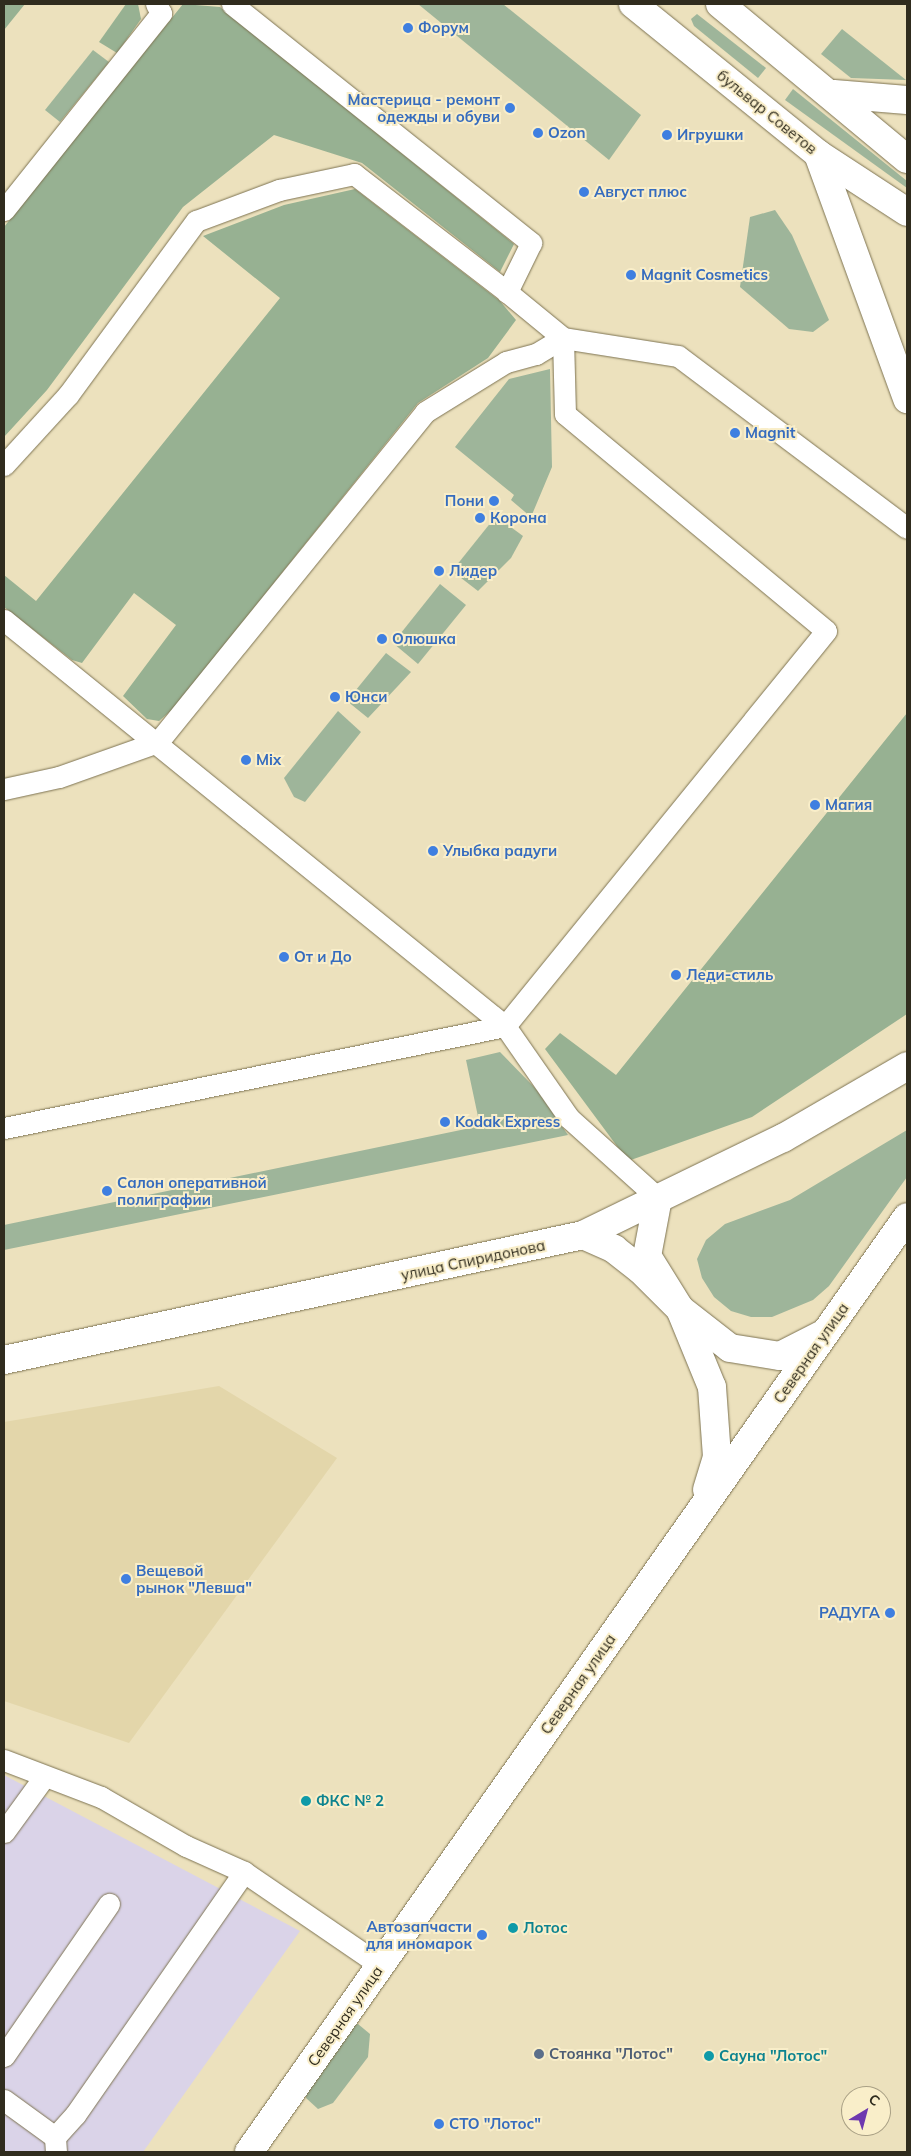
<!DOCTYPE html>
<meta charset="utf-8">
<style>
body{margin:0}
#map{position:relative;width:911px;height:2156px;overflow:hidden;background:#ece1bd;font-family:Mulish,sans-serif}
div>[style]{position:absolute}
.built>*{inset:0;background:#e3d6aa}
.industrial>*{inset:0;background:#dad3e8}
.green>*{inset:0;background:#9eb59a}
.forest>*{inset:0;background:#97b192}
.roads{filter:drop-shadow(0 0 1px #7d7352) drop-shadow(0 0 1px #7d7352)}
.lane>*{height:21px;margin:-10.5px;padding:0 10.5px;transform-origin:10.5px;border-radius:10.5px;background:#fff}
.secondary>*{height:28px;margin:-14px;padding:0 14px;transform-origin:14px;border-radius:14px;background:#fff}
.dots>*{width:14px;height:14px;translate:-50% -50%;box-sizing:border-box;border:2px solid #f9eec9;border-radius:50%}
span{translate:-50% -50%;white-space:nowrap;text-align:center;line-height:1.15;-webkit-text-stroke:4px #f9eec9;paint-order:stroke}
.shop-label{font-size:15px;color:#366cbe;font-weight:700}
.left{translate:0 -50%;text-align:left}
.right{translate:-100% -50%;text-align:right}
.street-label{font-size:15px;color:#302c1e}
.culture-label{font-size:15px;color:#0d838f;font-weight:700}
.service-label{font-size:15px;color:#4e5e75;font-weight:700}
.frame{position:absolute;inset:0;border:5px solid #302c1e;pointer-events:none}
.north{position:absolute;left:841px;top:2086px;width:50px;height:50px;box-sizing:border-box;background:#f9eec9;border:1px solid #a9a085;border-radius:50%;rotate:37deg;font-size:14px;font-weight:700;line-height:20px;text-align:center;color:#302c1e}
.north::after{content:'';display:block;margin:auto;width:18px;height:22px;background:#6e38af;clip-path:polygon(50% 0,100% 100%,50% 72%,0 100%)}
</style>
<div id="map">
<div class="built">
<i style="clip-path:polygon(219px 1386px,337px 1458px,129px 1743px,4px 1701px,4px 1422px)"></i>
</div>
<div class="industrial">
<i style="clip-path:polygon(4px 1775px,300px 1931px,143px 2152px,4px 2152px)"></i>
</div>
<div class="green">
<i style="clip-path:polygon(418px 4px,503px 4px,641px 115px,609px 160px)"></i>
<i style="clip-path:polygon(697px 14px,766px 68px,758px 78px,694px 26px,691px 19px)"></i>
<i style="clip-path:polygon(842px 29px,906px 80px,851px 78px,821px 54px)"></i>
<i style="clip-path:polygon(93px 50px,109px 62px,60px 122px,45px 110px)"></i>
<i style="clip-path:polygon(793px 89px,907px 181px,907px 188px,785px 100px)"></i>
<i style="clip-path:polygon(775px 210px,792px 235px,829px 320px,813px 332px,789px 329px,740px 287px,750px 217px)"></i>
<i style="clip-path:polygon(550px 369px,552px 467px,531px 517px,511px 500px,514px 495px,455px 447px,509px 379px)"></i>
<i style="clip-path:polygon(496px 516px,523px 536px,511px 558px,478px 591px,452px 571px)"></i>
<i style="clip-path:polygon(440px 584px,466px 605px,418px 664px,393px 643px)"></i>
<i style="clip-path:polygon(386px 653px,411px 672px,368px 718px,347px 701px)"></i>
<i style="clip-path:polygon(338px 711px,361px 732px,305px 802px,294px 797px,284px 778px)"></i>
<i style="clip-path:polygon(500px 1052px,536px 1089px,568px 1135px,4px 1250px,4px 1225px,480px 1126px,466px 1060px)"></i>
<i style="clip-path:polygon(907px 1130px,907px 1177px,829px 1286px,813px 1300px,772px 1317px,751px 1317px,731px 1311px,714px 1297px,702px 1278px,697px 1259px,706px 1240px,725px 1224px,790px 1200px)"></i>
<i style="clip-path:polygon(358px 2024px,370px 2034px,368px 2057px,333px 2103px,318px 2109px,306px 2098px,306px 2083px,344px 2029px)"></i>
</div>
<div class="forest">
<i style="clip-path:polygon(4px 4px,25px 4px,4px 30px)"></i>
<i style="clip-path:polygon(126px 4px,138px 4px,141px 19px,117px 53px,99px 42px)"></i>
<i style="clip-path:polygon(183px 4px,220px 7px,514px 244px,500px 272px,362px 163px,274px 135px,183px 207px,47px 390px,4px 437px,4px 227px)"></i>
<i style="clip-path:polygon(355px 189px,500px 301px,516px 320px,488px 358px,418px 403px,173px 709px,159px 721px,147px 719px,123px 696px,176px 625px,134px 593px,82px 663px,72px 660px,4px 607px,4px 575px,36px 601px,280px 298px,203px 236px,284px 205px)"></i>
<i style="clip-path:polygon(907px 713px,907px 1014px,752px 1117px,628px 1161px,545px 1049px,560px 1033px,616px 1075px)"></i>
</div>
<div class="roads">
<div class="lane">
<i style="left:232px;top:4px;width:383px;rotate:38.6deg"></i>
<i style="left:531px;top:243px;width:55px;rotate:116.1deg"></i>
<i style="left:507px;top:292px;width:72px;rotate:39.4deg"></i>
<i style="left:563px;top:338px;width:116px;rotate:8.9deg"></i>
<i style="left:678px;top:356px;width:286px;rotate:36.9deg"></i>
<i style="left:4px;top:210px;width:252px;rotate:-51.4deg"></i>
<i style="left:161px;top:13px;width:10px;rotate:-119deg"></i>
<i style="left:4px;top:465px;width:95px;rotate:-47.6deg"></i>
<i style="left:68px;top:395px;width:216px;rotate:-53.7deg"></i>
<i style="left:196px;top:221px;width:89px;rotate:-20.5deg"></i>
<i style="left:279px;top:190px;width:77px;rotate:-12deg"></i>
<i style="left:354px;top:174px;width:193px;rotate:37.6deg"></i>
<i style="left:4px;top:620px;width:645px;rotate:39.02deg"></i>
<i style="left:505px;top:1026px;width:112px;rotate:55.2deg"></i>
<i style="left:569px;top:1118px;width:120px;rotate:42deg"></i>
<i style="left:4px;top:789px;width:56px;rotate:-12.3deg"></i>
<i style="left:59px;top:777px;width:105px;rotate:-19.5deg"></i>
<i style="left:158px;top:742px;width:424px;rotate:-51deg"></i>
<i style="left:425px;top:412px;width:95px;rotate:-31.7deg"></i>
<i style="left:506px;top:362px;width:31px;rotate:-15deg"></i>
<i style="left:536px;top:354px;width:31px;rotate:-31deg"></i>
<i style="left:563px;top:338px;width:76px;rotate:88.5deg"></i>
<i style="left:565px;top:414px;width:339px;rotate:39.7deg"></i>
<i style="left:826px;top:631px;width:509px;rotate:129.1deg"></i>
<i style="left:505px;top:1026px;width:511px;rotate:168.49deg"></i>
<i style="left:4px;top:1760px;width:104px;rotate:20.9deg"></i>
<i style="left:101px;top:1797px;width:98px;rotate:30deg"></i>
<i style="left:186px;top:1846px;width:64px;rotate:24.1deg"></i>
<i style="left:244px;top:1872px;width:165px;rotate:34.4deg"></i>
<i style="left:4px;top:1832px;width:68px;rotate:-54deg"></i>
<i style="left:4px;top:2056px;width:185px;rotate:-55.4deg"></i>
<i style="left:4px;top:2100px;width:63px;rotate:36deg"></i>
<i style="left:56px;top:2152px;width:15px;rotate:-94deg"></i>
<i style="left:55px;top:2137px;width:30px;rotate:-48deg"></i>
<i style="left:75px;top:2115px;width:296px;rotate:-55.2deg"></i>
</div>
<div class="secondary">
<i style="left:633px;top:4px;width:238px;rotate:39deg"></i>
<i style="left:818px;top:154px;width:106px;rotate:33.1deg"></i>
<i style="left:720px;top:4px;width:243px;rotate:39.7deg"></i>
<i style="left:834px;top:94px;width:73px;rotate:4.7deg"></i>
<i style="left:818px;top:154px;width:261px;rotate:70deg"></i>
<i style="left:658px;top:1198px;width:59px;rotate:100.7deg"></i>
<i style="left:647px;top:1256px;width:62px;rotate:58.1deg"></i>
<i style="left:680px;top:1309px;width:84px;rotate:67.7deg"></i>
<i style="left:712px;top:1387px;width:70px;rotate:85.9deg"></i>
<i style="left:717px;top:1457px;width:34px;rotate:107deg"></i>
<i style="left:583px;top:1235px;width:34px;rotate:24deg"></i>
<i style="left:614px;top:1249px;width:34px;rotate:38deg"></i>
<i style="left:641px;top:1270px;width:55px;rotate:45deg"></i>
<i style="left:680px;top:1309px;width:63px;rotate:38deg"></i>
<i style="left:730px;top:1348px;width:51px;rotate:9.1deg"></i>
<i style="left:780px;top:1356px;width:48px;rotate:-27.1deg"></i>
<i style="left:4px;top:1360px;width:592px;rotate:-12.18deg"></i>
<i style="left:583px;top:1235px;width:222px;rotate:-25.9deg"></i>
<i style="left:783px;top:1138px;width:143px;rotate:-30.1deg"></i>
<i style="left:249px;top:2152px;width:1143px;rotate:-54.86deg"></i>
</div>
</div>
<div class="dots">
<i style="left:408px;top:28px;background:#3f7fe0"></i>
<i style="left:510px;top:108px;background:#3f7fe0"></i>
<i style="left:538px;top:133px;background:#3f7fe0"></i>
<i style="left:667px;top:135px;background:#3f7fe0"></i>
<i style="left:584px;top:192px;background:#3f7fe0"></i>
<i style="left:631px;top:275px;background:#3f7fe0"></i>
<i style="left:735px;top:433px;background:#3f7fe0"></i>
<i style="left:494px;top:501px;background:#3f7fe0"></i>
<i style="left:480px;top:518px;background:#3f7fe0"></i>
<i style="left:439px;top:571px;background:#3f7fe0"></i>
<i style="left:382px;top:639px;background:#3f7fe0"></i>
<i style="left:335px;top:697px;background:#3f7fe0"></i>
<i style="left:246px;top:760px;background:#3f7fe0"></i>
<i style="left:815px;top:805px;background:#3f7fe0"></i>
<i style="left:433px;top:851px;background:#3f7fe0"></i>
<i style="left:284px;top:957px;background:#3f7fe0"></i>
<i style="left:676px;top:975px;background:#3f7fe0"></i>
<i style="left:445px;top:1122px;background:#3f7fe0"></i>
<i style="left:107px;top:1191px;background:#3f7fe0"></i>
<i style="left:126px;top:1579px;background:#3f7fe0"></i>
<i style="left:890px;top:1613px;background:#3f7fe0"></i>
<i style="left:306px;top:1801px;background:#0f9aa8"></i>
<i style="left:513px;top:1928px;background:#0f9aa8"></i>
<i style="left:482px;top:1935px;background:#3f7fe0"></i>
<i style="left:539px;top:2054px;background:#5c6f8a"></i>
<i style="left:709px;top:2056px;background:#0f9aa8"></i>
<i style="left:439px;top:2124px;background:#3f7fe0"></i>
</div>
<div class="shop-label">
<span class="left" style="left:418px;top:28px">Форум</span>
<span class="right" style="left:500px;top:108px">Мастерица - ремонт<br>одежды и обуви</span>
<span class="left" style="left:548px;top:133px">Ozon</span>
<span class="left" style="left:677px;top:135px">Игрушки</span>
<span class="left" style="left:594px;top:192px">Август плюс</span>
<span class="left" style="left:641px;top:275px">Magnit Cosmetics</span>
<span class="left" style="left:745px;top:433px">Magnit</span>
<span class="right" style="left:484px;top:501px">Пони</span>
<span class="left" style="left:490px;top:518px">Корона</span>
<span class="left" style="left:449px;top:571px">Лидер</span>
<span class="left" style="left:392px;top:639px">Олюшка</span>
<span class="left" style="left:345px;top:697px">Юнси</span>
<span class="left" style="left:256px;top:760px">Mix</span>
<span class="left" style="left:825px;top:805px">Магия</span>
<span class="left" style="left:443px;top:851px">Улыбка радуги</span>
<span class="left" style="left:294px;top:957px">От и До</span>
<span class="left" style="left:686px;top:975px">Леди-стиль</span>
<span class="left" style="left:455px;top:1122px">Kodak Express</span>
<span class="left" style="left:117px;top:1191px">Салон оперативной<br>полиграфии</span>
<span class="left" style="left:136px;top:1579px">Вещевой<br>рынок "Левша"</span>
<span class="right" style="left:880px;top:1613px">РАДУГА</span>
<span class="right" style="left:472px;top:1935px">Автозапчасти<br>для иномарок</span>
<span class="left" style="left:449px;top:2124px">СТО "Лотос"</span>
</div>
<div class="street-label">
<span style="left:767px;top:112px;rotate:39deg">бульвар Советов</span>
<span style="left:473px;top:1260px;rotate:-12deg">улица Спиридонова</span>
<span style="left:811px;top:1353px;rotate:-55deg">Северная улица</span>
<span style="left:578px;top:1684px;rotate:-55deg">Северная улица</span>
<span style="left:345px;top:2016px;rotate:-55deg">Северная улица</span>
</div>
<div class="culture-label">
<span class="left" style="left:316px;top:1801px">ФКС № 2</span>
<span class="left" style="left:523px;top:1928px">Лотос</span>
<span class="left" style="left:719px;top:2056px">Сауна "Лотос"</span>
</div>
<div class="service-label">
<span class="left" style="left:549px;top:2054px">Стоянка "Лотос"</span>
</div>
<div class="frame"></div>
<div class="north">С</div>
</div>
